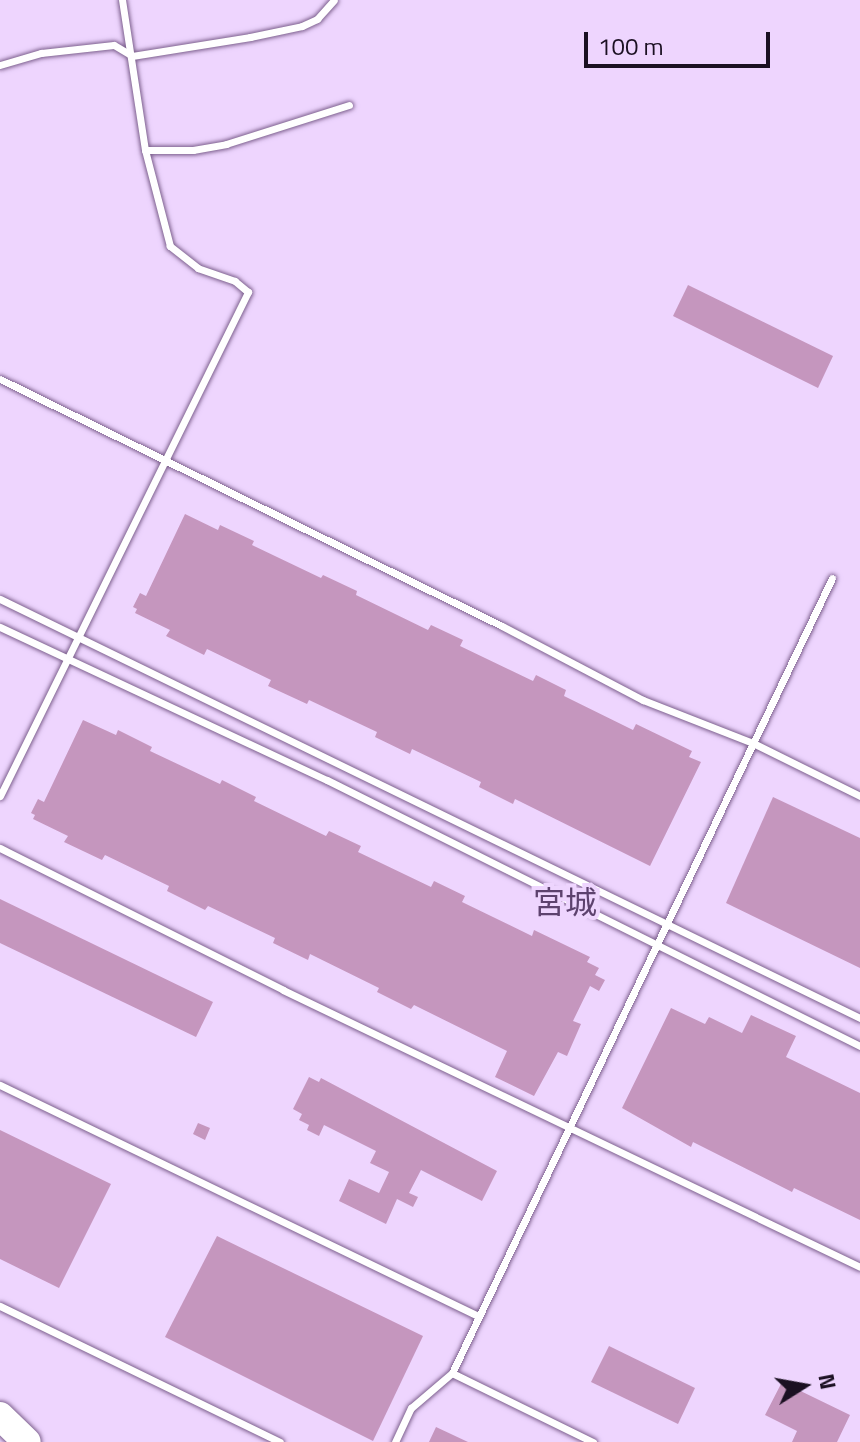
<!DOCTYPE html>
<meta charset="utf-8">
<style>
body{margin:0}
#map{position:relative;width:860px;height:1442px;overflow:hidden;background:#eed5fe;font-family:"Titillium Web","Noto Sans JP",sans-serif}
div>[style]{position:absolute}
.building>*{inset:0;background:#c596be}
.roads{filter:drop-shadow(0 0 2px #7d608e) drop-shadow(0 0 2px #7d608e)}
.lane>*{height:7px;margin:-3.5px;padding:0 3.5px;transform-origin:3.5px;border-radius:3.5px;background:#fff}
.highway>*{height:28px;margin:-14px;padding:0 14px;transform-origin:14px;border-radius:14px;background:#fff}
span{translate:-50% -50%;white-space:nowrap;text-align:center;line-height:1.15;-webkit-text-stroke:8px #eed5fe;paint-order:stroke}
.quarter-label{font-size:32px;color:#5d426e}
.north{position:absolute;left:764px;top:1346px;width:80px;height:80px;-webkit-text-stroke:6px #eed5fe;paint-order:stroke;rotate:79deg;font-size:22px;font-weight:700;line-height:32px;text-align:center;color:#1b1022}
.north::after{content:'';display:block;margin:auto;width:28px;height:36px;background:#1b1022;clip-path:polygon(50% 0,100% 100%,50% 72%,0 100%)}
.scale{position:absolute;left:584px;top:32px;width:186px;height:36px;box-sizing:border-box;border:4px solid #1b1022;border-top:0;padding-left:10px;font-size:24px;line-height:28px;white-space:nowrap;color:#1b1022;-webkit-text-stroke:6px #eed5fe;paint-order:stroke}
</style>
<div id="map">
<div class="building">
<i style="clip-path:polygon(688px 285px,833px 356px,818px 388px,673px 316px)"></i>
<i style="clip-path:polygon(185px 514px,218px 530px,220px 525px,254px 541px,252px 545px,321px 578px,323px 575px,357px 591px,356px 595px,428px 630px,431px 625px,463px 640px,460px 646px,533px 681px,536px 675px,566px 690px,564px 696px,633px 730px,636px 724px,692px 751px,689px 757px,701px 762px,650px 866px,515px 799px,513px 804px,479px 787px,481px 782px,412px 749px,410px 754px,375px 737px,377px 732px,309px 700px,307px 704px,268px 686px,271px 680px,207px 649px,204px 655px,166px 636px,170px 630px,135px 613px,137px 609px,133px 607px,140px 593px,146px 596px)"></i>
<i style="clip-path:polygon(83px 720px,116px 735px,118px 730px,152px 747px,150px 751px,220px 784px,222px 780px,256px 797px,254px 801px,326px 836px,329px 831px,361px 846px,358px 852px,431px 887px,434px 881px,465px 896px,462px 902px,532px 936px,534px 930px,590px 957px,587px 962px,599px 968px,595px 975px,605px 980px,599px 991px,590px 986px,573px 1021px,581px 1024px,567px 1056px,558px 1052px,534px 1096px,495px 1077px,507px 1051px,414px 1005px,411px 1009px,377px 992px,379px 988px,310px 954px,308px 960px,273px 943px,275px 938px,208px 906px,205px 910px,167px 891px,169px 886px,105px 855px,102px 860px,64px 842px,68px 836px,33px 819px,35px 815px,31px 813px,38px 799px,44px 802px)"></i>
<i style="clip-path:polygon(773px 797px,860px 838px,860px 968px,726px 903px)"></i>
<i style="clip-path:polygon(0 899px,213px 1002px,196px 1037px,0 943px)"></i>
<i style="clip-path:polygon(671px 1008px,705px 1024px,709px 1017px,742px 1033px,751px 1015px,796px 1036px,786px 1057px,860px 1093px,860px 1220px,794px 1188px,792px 1192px,693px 1142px,691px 1147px,622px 1108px)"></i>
<i style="clip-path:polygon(309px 1077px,319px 1082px,321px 1078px,497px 1171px,482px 1201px,421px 1170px,409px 1193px,418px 1197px,413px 1207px,397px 1199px,386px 1224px,339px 1201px,349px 1179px,379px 1193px,389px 1172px,370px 1163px,376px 1151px,324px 1125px,319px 1136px,307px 1130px,309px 1125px,299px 1120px,302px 1114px,293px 1109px)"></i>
<i style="clip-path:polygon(198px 1123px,210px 1128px,205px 1140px,193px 1134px)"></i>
<i style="clip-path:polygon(0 1130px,111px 1184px,59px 1288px,0 1259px)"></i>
<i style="clip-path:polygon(217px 1236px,423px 1336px,373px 1441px,165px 1337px)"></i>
<i style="clip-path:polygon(609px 1346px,695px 1388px,678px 1424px,591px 1382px)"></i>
<i style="clip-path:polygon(782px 1382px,850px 1415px,837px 1442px,792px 1442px,797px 1431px,765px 1415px)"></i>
<i style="clip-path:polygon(436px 1427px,468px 1442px,429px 1442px)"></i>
</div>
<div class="roads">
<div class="lane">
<i style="left:0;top:65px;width:43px;rotate:-16.3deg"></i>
<i style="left:41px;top:53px;width:73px;rotate:-6.3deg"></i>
<i style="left:114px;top:45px;width:21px;rotate:31deg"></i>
<i style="left:132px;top:56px;width:120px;rotate:-9.1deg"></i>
<i style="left:250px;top:37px;width:53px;rotate:-11.9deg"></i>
<i style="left:302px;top:26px;width:17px;rotate:-25deg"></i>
<i style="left:317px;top:19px;width:25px;rotate:-48deg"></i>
<i style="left:145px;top:150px;width:48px"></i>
<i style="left:193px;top:150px;width:34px;rotate:-10deg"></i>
<i style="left:226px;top:144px;width:129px;rotate:-17.6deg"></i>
<i style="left:0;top:379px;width:559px;rotate:26.2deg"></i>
<i style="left:502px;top:626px;width:159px;rotate:27.7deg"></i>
<i style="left:643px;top:700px;width:120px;rotate:21.4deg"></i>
<i style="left:755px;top:744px;width:117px;rotate:26.3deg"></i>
<i style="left:0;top:599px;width:957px;rotate:25.98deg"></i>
<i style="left:0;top:627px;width:361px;rotate:25.1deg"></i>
<i style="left:327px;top:780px;width:596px;rotate:26.52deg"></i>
<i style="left:0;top:796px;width:562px;rotate:-63.8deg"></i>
<i style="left:248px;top:292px;width:17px;rotate:-140deg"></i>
<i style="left:235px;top:281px;width:39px;rotate:-161deg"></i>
<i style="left:198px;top:268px;width:36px;rotate:-142deg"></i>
<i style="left:170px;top:246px;width:99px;rotate:-104.6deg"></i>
<i style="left:145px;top:150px;width:152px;rotate:-98.7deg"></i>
<i style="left:0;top:848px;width:317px;rotate:26.6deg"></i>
<i style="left:283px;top:990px;width:640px;rotate:25.64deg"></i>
<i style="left:0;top:1085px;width:531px;rotate:25.79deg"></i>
<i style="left:0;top:1306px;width:311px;rotate:25.9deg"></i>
<i style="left:452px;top:1373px;width:881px;rotate:-64.45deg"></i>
<i style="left:395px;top:1442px;width:38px;rotate:-65deg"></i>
<i style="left:411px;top:1408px;width:54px;rotate:-40.5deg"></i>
<i style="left:452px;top:1373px;width:157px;rotate:26.1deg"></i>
</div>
<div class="highway">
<i style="left:0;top:1416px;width:37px;rotate:44deg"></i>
</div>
</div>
<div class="quarter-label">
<span style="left:565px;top:902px">宮城</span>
</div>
<div class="north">N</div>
<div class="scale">100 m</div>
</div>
